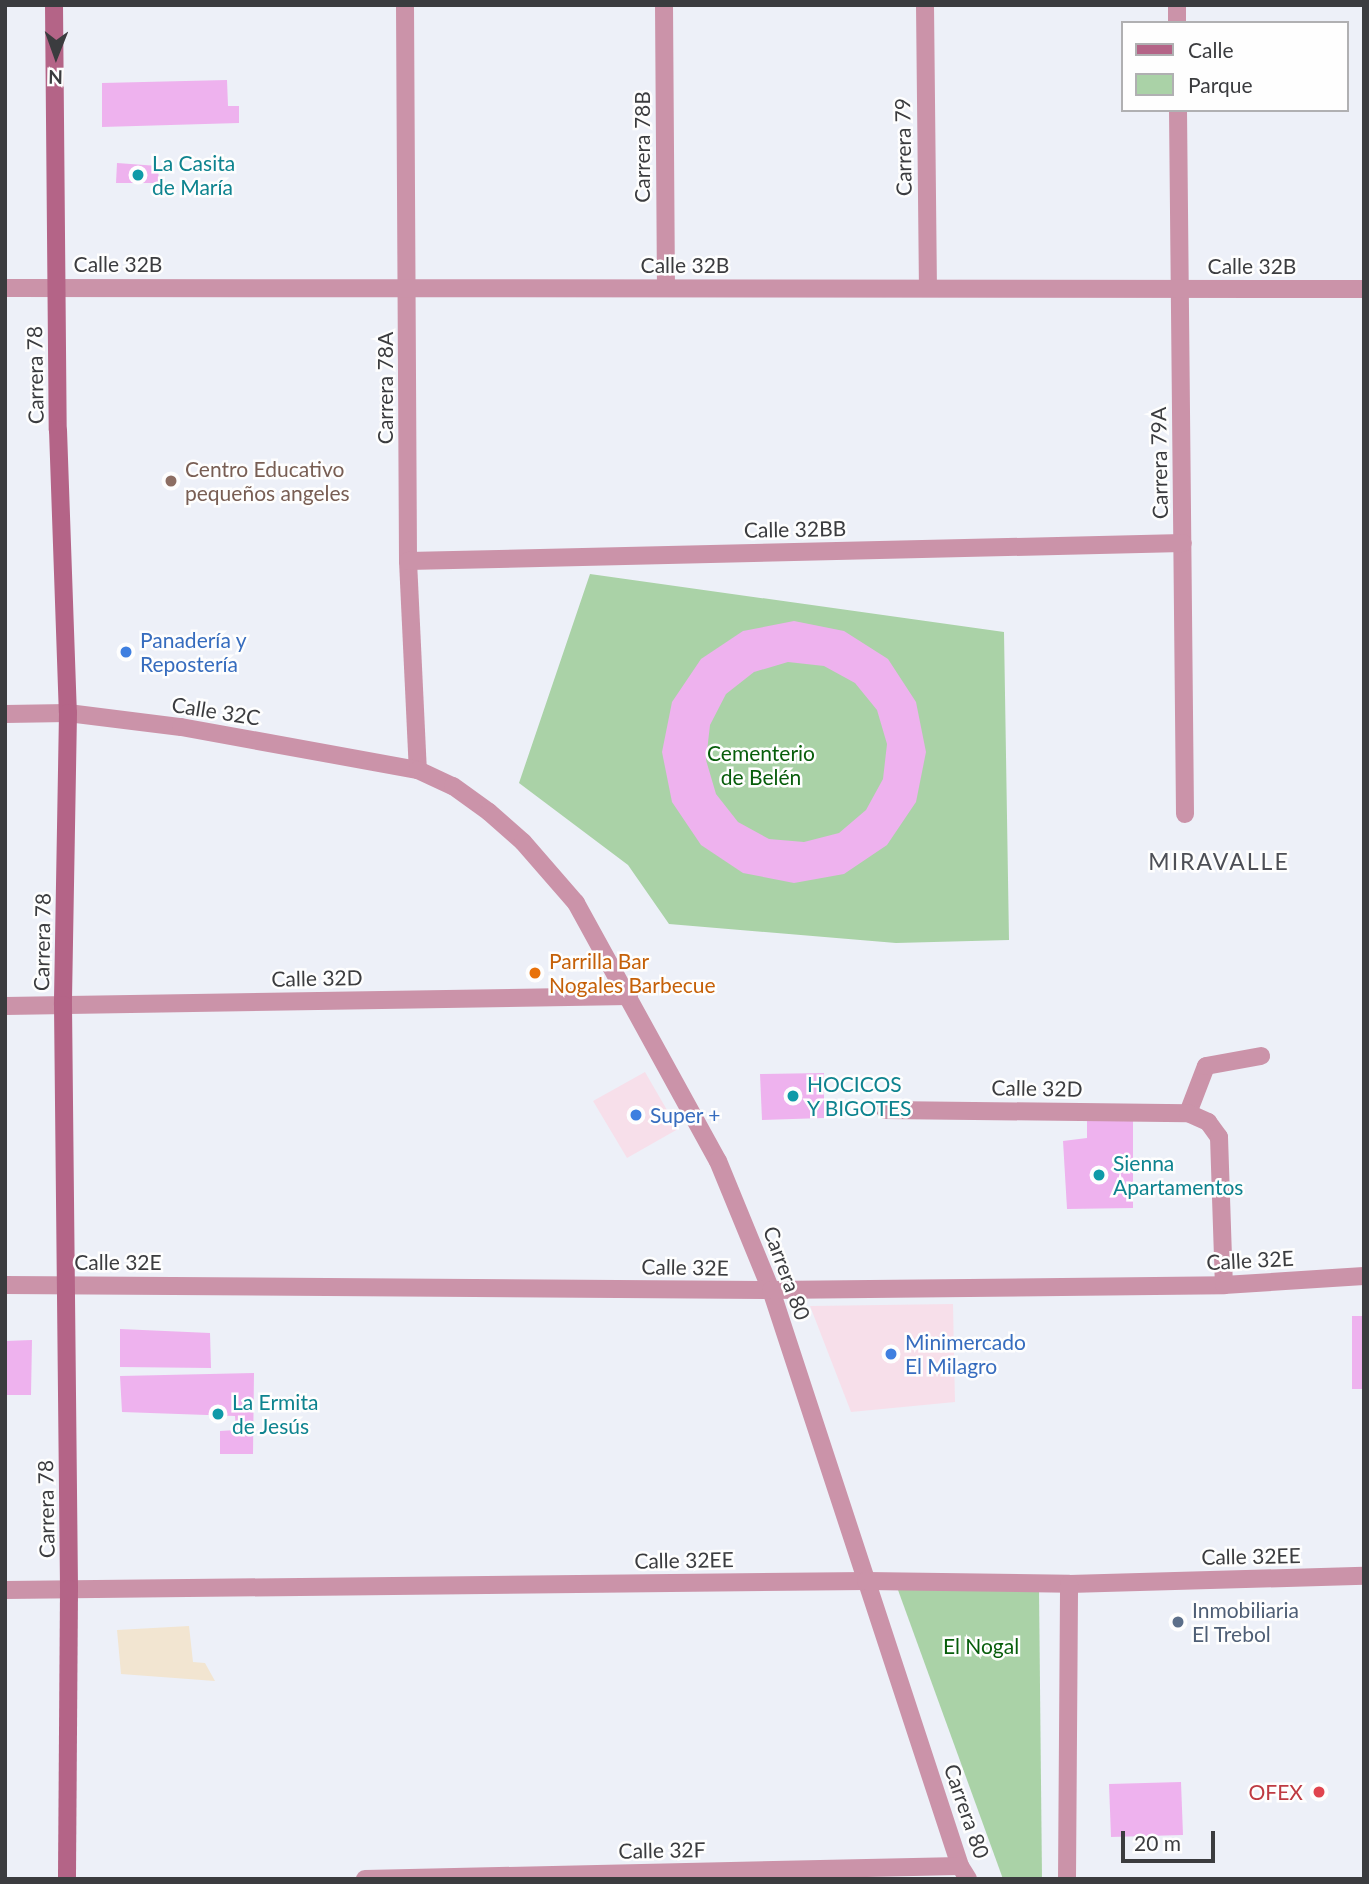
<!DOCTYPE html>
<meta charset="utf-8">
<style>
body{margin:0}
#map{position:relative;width:1369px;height:1884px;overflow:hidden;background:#edf0f8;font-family:Lato,sans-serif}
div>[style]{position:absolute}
.commercial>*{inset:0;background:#f7dfea}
.medical>*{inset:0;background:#f2e5d1}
.green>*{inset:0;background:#aad2a7}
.building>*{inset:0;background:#eeb2ee}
.lane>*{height:18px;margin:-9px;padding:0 9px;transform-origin:9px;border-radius:9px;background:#cb93a9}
.street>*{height:18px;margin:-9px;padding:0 9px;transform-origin:9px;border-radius:9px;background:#cb93a9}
.secondary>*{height:18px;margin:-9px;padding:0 9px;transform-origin:9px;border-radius:9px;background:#b46487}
.dots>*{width:19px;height:19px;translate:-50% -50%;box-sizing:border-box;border:4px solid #fefefe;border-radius:50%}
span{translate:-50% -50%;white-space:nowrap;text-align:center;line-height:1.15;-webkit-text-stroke:5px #fefefe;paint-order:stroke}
.street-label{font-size:21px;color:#3b3c3f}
.culture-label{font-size:21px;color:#0d838f}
.left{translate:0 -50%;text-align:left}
.education-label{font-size:21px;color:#785e54}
.shop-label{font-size:21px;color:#366cbe}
.park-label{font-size:21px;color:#075d0b}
.food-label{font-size:21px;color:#c56008}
.service-label{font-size:21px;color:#4e5e75}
.health-label{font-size:21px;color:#be3a42}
.right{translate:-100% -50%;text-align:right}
.neighbourhood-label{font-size:23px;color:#4d4f56;letter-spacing:2px}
.frame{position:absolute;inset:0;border:7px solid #3b3c3f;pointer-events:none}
.legend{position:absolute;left:1121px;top:21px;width:228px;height:91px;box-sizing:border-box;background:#fefefe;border:2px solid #b0b0b2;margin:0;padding:9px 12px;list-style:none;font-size:21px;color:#3b3c3f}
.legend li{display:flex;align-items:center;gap:14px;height:35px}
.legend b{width:35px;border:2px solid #b0b0b2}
.north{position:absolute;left:21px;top:21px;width:70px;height:70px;-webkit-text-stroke:5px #fefefe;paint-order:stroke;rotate:181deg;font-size:19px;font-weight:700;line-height:28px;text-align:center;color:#3b3c3f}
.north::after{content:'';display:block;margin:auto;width:24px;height:32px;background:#3b3c3f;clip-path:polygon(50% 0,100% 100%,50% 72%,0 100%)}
.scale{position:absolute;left:1121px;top:1831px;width:94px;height:32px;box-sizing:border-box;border:4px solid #3b3c3f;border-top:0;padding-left:9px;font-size:21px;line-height:24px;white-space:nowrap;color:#3b3c3f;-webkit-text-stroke:5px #fefefe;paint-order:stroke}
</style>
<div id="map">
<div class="commercial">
<i style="clip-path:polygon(645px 1072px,678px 1129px,627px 1158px,593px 1101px)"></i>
<i style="clip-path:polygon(953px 1304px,955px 1402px,851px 1412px,810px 1306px)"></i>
</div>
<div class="medical">
<i style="clip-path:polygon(189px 1626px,193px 1662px,205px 1663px,215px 1681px,121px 1674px,117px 1630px)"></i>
</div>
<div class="green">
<i style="clip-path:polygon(590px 574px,1004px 632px,1009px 940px,896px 943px,669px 924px,628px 865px,519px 783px)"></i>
<i style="clip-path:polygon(894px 1579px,1039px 1589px,1042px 1879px,1003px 1879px)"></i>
</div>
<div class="building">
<i style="clip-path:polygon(227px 80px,228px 106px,239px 106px,239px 123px,102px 127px,102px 83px)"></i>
<i style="clip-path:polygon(117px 163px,158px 166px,159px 183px,116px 183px)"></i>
<i style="clip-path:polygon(evenodd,794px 621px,844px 631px,888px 659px,916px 702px,926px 752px,916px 802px,887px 845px,844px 874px,794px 883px,743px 873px,701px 845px,672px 802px,662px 752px,672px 702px,701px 659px,743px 631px,794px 621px,788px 662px,824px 666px,855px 683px,877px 710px,887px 744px,883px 779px,866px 810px,839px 833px,804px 842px,769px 839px,738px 822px,716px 794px,706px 760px,710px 725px,726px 694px,754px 672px,788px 662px)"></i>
<i style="clip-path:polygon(824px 1073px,824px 1118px,762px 1120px,760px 1074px)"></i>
<i style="clip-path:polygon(1087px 1119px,1133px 1119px,1133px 1208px,1067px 1209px,1063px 1141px,1087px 1138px)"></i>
<i style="clip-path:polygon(1352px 1316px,1364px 1316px,1364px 1389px,1352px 1389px)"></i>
<i style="clip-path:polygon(120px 1329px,210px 1333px,211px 1368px,120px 1367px)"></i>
<i style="clip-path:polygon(32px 1340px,31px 1395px,5px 1395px,5px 1341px)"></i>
<i style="clip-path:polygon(254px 1373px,253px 1454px,220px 1454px,220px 1431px,236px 1430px,235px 1416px,122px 1412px,120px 1376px)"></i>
<i style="clip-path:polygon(1181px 1782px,1183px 1835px,1111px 1837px,1109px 1784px)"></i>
</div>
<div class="lane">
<i style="left:1188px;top:1113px;width:50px;rotate:-69deg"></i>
<i style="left:1206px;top:1066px;width:56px;rotate:-10.3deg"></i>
</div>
<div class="street">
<i style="left:405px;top:5px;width:556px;rotate:89.69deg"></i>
<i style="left:408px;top:561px;width:209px;rotate:87.3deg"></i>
<i style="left:664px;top:5px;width:283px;rotate:89.6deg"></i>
<i style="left:925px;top:5px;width:283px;rotate:89.4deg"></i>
<i style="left:1177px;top:5px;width:18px;rotate:90deg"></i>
<i style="left:1178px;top:110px;width:704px;rotate:89.43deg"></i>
<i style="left:5px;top:288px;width:1359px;rotate:0.04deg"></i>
<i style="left:408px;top:561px;width:775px;rotate:-1.33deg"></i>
<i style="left:5px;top:714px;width:63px;rotate:-0.9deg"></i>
<i style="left:68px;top:713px;width:114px;rotate:7.1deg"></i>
<i style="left:181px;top:727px;width:241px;rotate:10.3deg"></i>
<i style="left:418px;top:770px;width:38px;rotate:25deg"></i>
<i style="left:453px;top:786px;width:44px;rotate:35.8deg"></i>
<i style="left:489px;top:812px;width:45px;rotate:41.4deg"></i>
<i style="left:523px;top:842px;width:81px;rotate:49deg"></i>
<i style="left:576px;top:903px;width:294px;rotate:61.2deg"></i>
<i style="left:718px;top:1161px;width:139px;rotate:67.7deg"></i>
<i style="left:771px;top:1290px;width:606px;rotate:71.83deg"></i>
<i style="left:960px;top:1866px;width:15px;rotate:58deg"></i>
<i style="left:5px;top:1006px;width:624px;rotate:-0.92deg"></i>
<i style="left:885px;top:1110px;width:303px;rotate:0.6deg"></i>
<i style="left:1188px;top:1113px;width:22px;rotate:24deg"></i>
<i style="left:1208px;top:1122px;width:19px;rotate:54deg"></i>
<i style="left:1219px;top:1137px;width:148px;rotate:88.1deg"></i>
<i style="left:5px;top:1285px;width:766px;rotate:0.37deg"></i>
<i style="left:771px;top:1290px;width:453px;rotate:-0.6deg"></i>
<i style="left:1224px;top:1285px;width:140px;rotate:-3.7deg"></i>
<i style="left:5px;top:1590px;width:861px;rotate:-0.6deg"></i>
<i style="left:866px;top:1581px;width:203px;rotate:0.8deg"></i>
<i style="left:1069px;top:1584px;width:295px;rotate:-1.6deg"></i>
<i style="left:365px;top:1879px;width:595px;rotate:-1.25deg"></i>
<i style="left:1067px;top:1879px;width:295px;rotate:-89.6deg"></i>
</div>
<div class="secondary">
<i style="left:54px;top:5px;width:425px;rotate:89.5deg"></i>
<i style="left:58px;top:430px;width:283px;rotate:88deg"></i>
<i style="left:68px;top:713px;width:292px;rotate:91deg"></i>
<i style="left:63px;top:1005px;width:584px;rotate:89.41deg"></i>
<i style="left:69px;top:1589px;width:290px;rotate:90.4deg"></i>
</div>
<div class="dots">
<i style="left:138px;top:175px;background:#0f9aa8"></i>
<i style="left:171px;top:481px;background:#8d6e63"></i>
<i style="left:126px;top:652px;background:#3f7fe0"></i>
<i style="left:535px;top:973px;background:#e8710a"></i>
<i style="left:793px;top:1096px;background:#0f9aa8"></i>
<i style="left:636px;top:1115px;background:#3f7fe0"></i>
<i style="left:1099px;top:1175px;background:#0f9aa8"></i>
<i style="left:891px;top:1354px;background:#3f7fe0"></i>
<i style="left:218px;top:1414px;background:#0f9aa8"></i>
<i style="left:1178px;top:1622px;background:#5c6f8a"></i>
<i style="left:1319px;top:1792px;background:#e0444e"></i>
</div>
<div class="street-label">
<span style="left:642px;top:147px;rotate:-90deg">Carrera 78B</span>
<span style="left:903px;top:147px;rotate:-91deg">Carrera 79</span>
<span style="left:118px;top:264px">Calle 32B</span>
<span style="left:685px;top:265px">Calle 32B</span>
<span style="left:1252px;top:266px">Calle 32B</span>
<span style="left:35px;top:375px;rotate:-91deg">Carrera 78</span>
<span style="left:385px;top:388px;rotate:-90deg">Carrera 78A</span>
<span style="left:1159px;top:463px;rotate:-91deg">Carrera 79A</span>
<span style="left:795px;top:529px;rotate:-1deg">Calle 32BB</span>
<span style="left:216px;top:711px;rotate:9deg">Calle 32C</span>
<span style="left:42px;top:942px;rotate:-89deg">Carrera 78</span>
<span style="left:317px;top:978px;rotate:-1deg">Calle 32D</span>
<span style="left:1037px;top:1088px;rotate:1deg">Calle 32D</span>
<span style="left:1250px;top:1260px;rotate:-3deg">Calle 32E</span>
<span style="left:118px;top:1262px">Calle 32E</span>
<span style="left:685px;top:1267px;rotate:1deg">Calle 32E</span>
<span style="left:787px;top:1273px;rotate:70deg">Carrera 80</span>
<span style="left:46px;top:1509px;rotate:-91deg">Carrera 78</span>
<span style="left:1251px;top:1556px;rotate:-1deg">Calle 32EE</span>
<span style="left:684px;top:1560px;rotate:-1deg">Calle 32EE</span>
<span style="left:967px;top:1811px;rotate:71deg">Carrera 80</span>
<span style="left:662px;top:1850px;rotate:-1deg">Calle 32F</span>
</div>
<div class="culture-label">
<span class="left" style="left:152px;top:175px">La Casita<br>de María</span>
<span class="left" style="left:807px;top:1096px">HOCICOS<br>Y BIGOTES</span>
<span class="left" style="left:1113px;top:1175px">Sienna<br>Apartamentos</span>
<span class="left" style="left:232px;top:1414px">La Ermita<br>de Jesús</span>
</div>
<div class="education-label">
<span class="left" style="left:185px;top:481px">Centro Educativo<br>pequeños angeles</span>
</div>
<div class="shop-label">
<span class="left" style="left:140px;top:652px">Panadería y<br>Repostería</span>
<span class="left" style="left:650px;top:1115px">Super +</span>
<span class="left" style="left:905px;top:1354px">Minimercado<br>El Milagro</span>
</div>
<div class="park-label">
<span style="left:761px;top:765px">Cementerio<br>de Belén</span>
<span style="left:981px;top:1646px">El Nogal</span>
</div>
<div class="food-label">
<span class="left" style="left:549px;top:973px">Parrilla Bar<br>Nogales Barbecue</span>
</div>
<div class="service-label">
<span class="left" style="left:1192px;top:1622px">Inmobiliaria<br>El Trebol</span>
</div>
<div class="health-label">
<span class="right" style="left:1303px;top:1792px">OFEX</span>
</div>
<div class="neighbourhood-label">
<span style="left:1219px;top:861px">MIRAVALLE</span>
</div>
<div class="frame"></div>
<ul class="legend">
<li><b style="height:9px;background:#b46487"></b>Calle</li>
<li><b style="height:19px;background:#aad2a7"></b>Parque</li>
</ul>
<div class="north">N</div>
<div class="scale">20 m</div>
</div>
